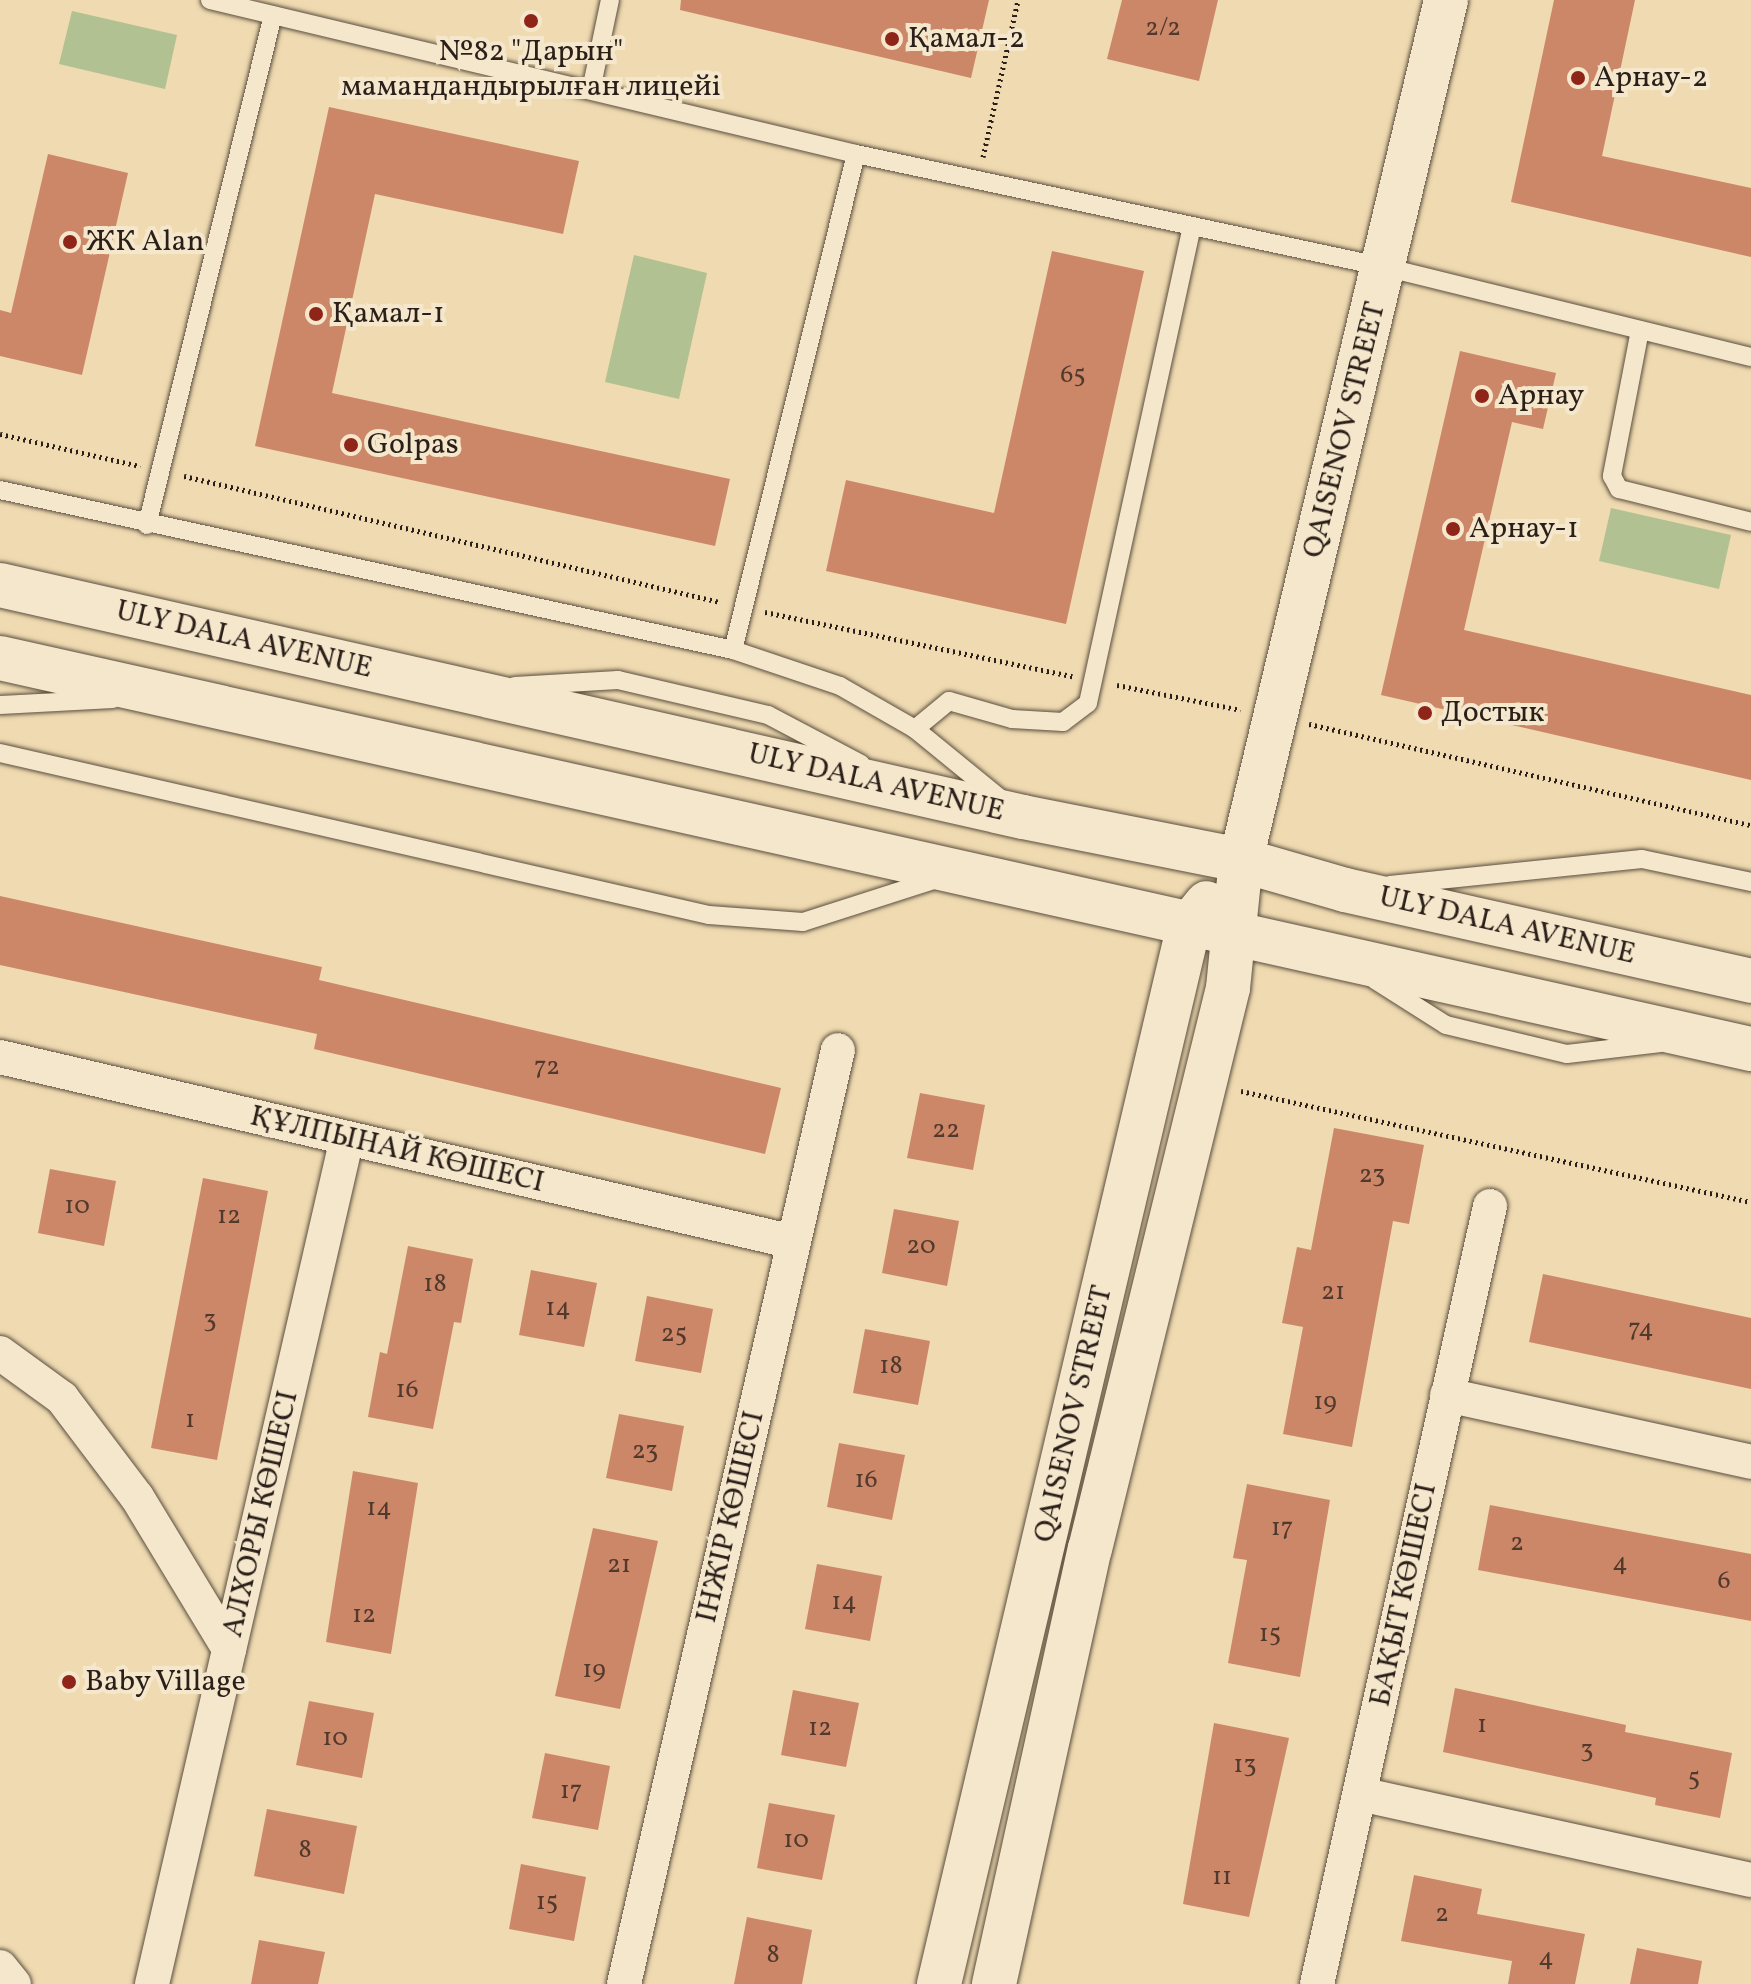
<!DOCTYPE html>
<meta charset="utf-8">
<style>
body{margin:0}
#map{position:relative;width:1751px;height:1984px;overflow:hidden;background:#efdab1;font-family:Vollkorn,serif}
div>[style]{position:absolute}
.green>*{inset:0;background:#b2c191}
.building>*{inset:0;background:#cc8768}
.path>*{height:5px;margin-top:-2.5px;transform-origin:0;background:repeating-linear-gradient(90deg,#2a1f19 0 2px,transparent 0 6px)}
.roads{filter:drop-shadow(0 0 2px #5b4e3f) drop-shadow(0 0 2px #5b4e3f)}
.lane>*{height:18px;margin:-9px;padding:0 9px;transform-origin:9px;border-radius:9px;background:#f5e7cc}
.street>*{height:34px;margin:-17px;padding:0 17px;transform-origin:17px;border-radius:17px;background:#f5e7cc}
.secondary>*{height:44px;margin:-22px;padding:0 22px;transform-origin:22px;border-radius:22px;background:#f5e7cc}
.dots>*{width:22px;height:22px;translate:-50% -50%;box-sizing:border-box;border:4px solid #f5e7cc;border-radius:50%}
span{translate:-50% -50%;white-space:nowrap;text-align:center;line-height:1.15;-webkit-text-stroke:8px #f5e7cc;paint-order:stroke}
.number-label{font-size:26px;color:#52392d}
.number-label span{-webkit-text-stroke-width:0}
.poi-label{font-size:30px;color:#2a1f19}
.left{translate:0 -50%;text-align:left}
.street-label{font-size:30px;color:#2a1f19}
</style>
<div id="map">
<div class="green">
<i style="clip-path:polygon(72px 11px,177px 35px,165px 89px,59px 64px)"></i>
<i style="clip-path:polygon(634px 255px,707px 273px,679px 399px,605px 382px)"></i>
<i style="clip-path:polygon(1611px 508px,1731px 535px,1719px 589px,1599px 561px)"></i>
</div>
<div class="building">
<i style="clip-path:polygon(681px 0,989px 0,971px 78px,680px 10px)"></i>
<i style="clip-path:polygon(1122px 0,1218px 0,1199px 81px,1107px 59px)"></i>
<i style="clip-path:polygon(1554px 0,1635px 0,1602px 156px,1751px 188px,1751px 257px,1511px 202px)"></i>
<i style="clip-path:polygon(329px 107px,579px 161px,563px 234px,375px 194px,332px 393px,730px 479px,715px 546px,255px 446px)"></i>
<i style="clip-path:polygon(48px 154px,128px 173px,82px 375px,0 356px,0 310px,11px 313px)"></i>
<i style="clip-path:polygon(1052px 251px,1144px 271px,1066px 624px,826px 571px,846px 480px,994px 513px)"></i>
<i style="clip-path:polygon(1460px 351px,1556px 373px,1543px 429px,1512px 422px,1464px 630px,1751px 695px,1751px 780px,1381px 695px)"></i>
<i style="clip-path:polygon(0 896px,322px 967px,319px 980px,781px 1088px,765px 1154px,314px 1049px,317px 1034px,0 965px)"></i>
<i style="clip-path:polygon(920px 1093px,985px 1105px,973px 1170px,907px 1158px)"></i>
<i style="clip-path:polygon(1334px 1128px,1424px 1145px,1409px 1224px,1393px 1221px,1352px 1447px,1283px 1434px,1303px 1327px,1282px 1323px,1297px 1247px,1311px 1250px)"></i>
<i style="clip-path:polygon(50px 1169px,116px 1181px,104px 1246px,38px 1233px)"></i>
<i style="clip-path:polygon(203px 1178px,268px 1191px,217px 1460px,151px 1448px)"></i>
<i style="clip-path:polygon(894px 1209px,959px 1221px,947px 1286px,882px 1273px)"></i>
<i style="clip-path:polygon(408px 1246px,473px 1259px,461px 1323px,454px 1322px,433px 1429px,368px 1417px,380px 1352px,387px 1354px)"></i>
<i style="clip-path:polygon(531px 1270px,597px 1283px,584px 1347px,519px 1335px)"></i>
<i style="clip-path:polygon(1543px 1274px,1751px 1318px,1751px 1389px,1529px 1342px)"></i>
<i style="clip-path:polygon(647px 1296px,713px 1309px,701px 1373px,635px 1361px)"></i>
<i style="clip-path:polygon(865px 1329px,930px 1341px,918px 1405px,853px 1393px)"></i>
<i style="clip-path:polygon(619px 1414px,684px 1426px,672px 1491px,606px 1478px)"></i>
<i style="clip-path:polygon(839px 1443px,905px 1455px,892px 1520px,827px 1507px)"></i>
<i style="clip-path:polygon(353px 1471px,418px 1483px,391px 1654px,326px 1642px)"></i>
<i style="clip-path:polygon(1247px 1484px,1330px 1500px,1300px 1677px,1228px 1663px,1247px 1560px,1233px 1558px)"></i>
<i style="clip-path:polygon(1490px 1505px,1751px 1554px,1751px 1621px,1478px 1570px)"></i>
<i style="clip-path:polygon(593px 1528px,658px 1541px,620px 1709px,555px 1696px)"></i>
<i style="clip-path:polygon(817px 1564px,882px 1576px,870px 1641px,805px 1629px)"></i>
<i style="clip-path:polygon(1455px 1688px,1626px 1725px,1625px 1732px,1732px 1753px,1720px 1818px,1655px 1805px,1656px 1798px,1443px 1752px)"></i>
<i style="clip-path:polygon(793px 1690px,859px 1703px,846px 1767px,781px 1755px)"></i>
<i style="clip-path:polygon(309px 1701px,374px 1713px,362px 1778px,296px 1765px)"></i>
<i style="clip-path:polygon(1214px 1723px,1289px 1738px,1249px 1917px,1183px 1904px)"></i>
<i style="clip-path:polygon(545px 1753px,610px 1766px,598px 1830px,532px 1818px)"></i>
<i style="clip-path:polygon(769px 1803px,835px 1815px,822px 1880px,757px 1868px)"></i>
<i style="clip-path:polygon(267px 1809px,357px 1826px,344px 1894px,254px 1876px)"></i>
<i style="clip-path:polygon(521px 1864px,586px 1877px,574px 1941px,509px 1929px)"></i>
<i style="clip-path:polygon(1414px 1875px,1482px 1889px,1477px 1914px,1585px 1934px,1575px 1984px,1508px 1984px,1512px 1961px,1401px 1941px)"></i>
<i style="clip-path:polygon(747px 1917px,812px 1930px,802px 1984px,734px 1984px)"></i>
<i style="clip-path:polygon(259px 1940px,325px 1952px,318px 1984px,251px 1984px)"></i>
<i style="clip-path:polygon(1637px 1948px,1702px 1961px,1698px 1984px,1630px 1984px)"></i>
</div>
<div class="path">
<i style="left:983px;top:157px;width:161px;rotate:-77.4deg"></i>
<i style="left:0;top:434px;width:144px;rotate:12.9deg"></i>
<i style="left:184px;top:476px;width:551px;rotate:13.23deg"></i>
<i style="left:765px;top:612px;width:314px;rotate:11.8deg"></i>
<i style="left:1117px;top:685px;width:126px;rotate:11.4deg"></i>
<i style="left:1309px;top:724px;width:453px;rotate:12.9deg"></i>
<i style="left:1241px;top:1091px;width:522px;rotate:12.28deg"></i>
</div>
<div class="roads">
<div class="lane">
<i style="left:210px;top:0;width:664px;rotate:13.41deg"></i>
<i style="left:856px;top:154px;width:540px;rotate:12.08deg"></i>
<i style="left:1384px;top:267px;width:378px;rotate:13.8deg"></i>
<i style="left:591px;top:90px;width:92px;rotate:-78.1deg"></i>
<i style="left:1640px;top:330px;width:149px;rotate:100.9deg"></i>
<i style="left:1612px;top:476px;width:15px;rotate:62deg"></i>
<i style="left:1619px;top:489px;width:136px;rotate:14deg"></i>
<i style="left:0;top:490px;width:750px;rotate:12.31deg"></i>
<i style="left:733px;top:650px;width:113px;rotate:18.6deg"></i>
<i style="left:840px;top:686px;width:86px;rotate:29.8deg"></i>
<i style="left:915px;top:729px;width:112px;rotate:39.2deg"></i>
<i style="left:147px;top:525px;width:525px;rotate:-76.12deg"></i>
<i style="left:733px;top:650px;width:511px;rotate:-76.07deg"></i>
<i style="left:515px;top:686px;width:103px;rotate:-3.3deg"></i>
<i style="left:618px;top:680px;width:154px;rotate:13.1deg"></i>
<i style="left:768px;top:715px;width:105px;rotate:27.8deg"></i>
<i style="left:0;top:705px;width:113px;rotate:-3deg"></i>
<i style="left:915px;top:729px;width:44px;rotate:-39.5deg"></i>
<i style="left:949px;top:701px;width:66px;rotate:15.9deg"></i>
<i style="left:1012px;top:719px;width:51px;rotate:3.4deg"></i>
<i style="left:1063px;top:722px;width:31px;rotate:-37deg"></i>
<i style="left:1088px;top:703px;width:485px;rotate:-77.7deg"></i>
<i style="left:0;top:753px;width:727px;rotate:12.87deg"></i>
<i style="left:709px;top:915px;width:94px;rotate:4.3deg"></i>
<i style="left:803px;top:922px;width:144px;rotate:-17.8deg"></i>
<i style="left:1390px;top:885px;width:253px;rotate:-5.9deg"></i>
<i style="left:1642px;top:859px;width:111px;rotate:11.9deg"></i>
<i style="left:1375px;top:980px;width:84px;rotate:32.4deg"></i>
<i style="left:1446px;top:1025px;width:124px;rotate:13.5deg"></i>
<i style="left:1567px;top:1054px;width:94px;rotate:-6.7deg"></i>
</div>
<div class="street">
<i style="left:0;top:1057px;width:815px;rotate:13.12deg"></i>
<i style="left:0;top:1353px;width:77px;rotate:36deg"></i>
<i style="left:62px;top:1398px;width:124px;rotate:52.9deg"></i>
<i style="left:137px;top:1497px;width:178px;rotate:58.8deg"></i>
<i style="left:1447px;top:1395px;width:311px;rotate:12.4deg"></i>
<i style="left:1360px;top:1794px;width:400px;rotate:12.4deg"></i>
<i style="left:0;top:1967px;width:22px;rotate:51deg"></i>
<i style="left:152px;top:1984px;width:868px;rotate:-77.02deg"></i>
<i style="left:624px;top:1984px;width:958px;rotate:-77.1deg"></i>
<i style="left:1317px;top:1984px;width:797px;rotate:-77.46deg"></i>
</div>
<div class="secondary">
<i style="left:0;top:585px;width:1049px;rotate:12.78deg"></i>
<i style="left:1023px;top:817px;width:222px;rotate:11.2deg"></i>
<i style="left:1241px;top:860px;width:108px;rotate:16.1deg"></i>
<i style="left:1345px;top:890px;width:416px;rotate:12.6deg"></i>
<i style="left:0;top:658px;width:1794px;rotate:12.59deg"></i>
<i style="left:939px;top:1984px;width:1088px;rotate:-76.72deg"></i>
<i style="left:1189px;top:925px;width:28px;rotate:-51deg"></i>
<i style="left:994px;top:1984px;width:445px;rotate:-77.6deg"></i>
<i style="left:1090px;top:1549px;width:578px;rotate:-76.18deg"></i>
<i style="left:1228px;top:988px;width:129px;rotate:-84.2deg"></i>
<i style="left:1241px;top:860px;width:884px;rotate:-76.59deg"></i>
</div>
</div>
<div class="dots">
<i style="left:531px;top:21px;background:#8f2418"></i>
<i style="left:892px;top:39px;background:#8f2418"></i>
<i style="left:1578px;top:78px;background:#8f2418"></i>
<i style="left:70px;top:242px;background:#8f2418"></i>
<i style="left:316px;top:314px;background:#8f2418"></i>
<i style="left:1482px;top:396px;background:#8f2418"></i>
<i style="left:351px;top:445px;background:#8f2418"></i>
<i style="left:1453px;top:529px;background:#8f2418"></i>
<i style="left:1425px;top:713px;background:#8f2418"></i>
<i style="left:69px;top:1682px;background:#8f2418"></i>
</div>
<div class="number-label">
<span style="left:1163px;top:29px">2/2</span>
<span style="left:1073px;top:376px">65</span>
<span style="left:547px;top:1068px">72</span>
<span style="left:946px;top:1131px">22</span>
<span style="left:1372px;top:1176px">23</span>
<span style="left:77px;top:1207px">10</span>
<span style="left:229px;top:1217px">12</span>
<span style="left:921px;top:1247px">20</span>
<span style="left:435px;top:1285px">18</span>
<span style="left:1333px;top:1293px">21</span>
<span style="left:558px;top:1309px">14</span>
<span style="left:210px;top:1321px">3</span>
<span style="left:1641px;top:1330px">74</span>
<span style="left:674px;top:1335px">25</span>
<span style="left:891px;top:1367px">18</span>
<span style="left:407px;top:1391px">16</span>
<span style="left:1325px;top:1403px">19</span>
<span style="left:190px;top:1421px">1</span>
<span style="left:645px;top:1452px">23</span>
<span style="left:866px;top:1481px">16</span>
<span style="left:379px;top:1509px">14</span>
<span style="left:1282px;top:1529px">17</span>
<span style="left:1517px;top:1544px">2</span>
<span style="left:1620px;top:1564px">4</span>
<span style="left:619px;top:1566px">21</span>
<span style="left:1724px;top:1582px">6</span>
<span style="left:844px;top:1603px">14</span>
<span style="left:364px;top:1616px">12</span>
<span style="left:1270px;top:1635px">15</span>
<span style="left:594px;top:1671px">19</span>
<span style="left:1482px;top:1726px">1</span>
<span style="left:820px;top:1729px">12</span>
<span style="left:335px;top:1739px">10</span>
<span style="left:1587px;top:1751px">3</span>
<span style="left:1245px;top:1766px">13</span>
<span style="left:1694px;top:1779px">5</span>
<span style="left:571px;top:1792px">17</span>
<span style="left:796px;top:1841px">10</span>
<span style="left:305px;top:1851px">8</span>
<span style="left:1222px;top:1878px">11</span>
<span style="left:547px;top:1903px">15</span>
<span style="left:1442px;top:1915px">2</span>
<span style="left:773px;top:1956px">8</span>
<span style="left:1546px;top:1959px">4</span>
</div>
<div class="poi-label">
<span class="left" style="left:908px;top:39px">Қамал-2</span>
<span style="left:531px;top:69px">№82 "Дарын"<br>мамандандырылған лицейі</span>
<span class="left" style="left:1594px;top:78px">Арнау-2</span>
<span class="left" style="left:86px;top:242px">ЖК Alan</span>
<span class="left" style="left:332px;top:314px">Қамал-1</span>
<span class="left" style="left:1498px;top:396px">Арнау</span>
<span class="left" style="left:367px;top:445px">Golpas</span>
<span class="left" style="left:1469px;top:529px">Арнау-1</span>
<span class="left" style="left:1441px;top:713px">Достык</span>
<span class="left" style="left:85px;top:1682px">Baby Village</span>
</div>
<div class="street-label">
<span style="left:1345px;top:430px;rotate:-76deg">QAISENOV STREET</span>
<span style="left:244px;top:640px;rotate:13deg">ULY DALA AVENUE</span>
<span style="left:876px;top:783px;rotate:13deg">ULY DALA AVENUE</span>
<span style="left:1507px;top:926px;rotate:13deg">ULY DALA AVENUE</span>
<span style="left:397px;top:1150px;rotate:13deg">ҚҰЛПЫНАЙ КӨШЕСІ</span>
<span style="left:1074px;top:1414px;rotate:-77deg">QAISENOV STREET</span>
<span style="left:261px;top:1514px;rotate:-77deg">АЛХОРЫ КӨШЕСІ</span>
<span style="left:731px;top:1517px;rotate:-77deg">ІНЖІР КӨШЕСІ</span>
<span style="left:1404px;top:1595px;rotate:-78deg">БАҚЫТ КӨШЕСІ</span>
</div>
</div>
